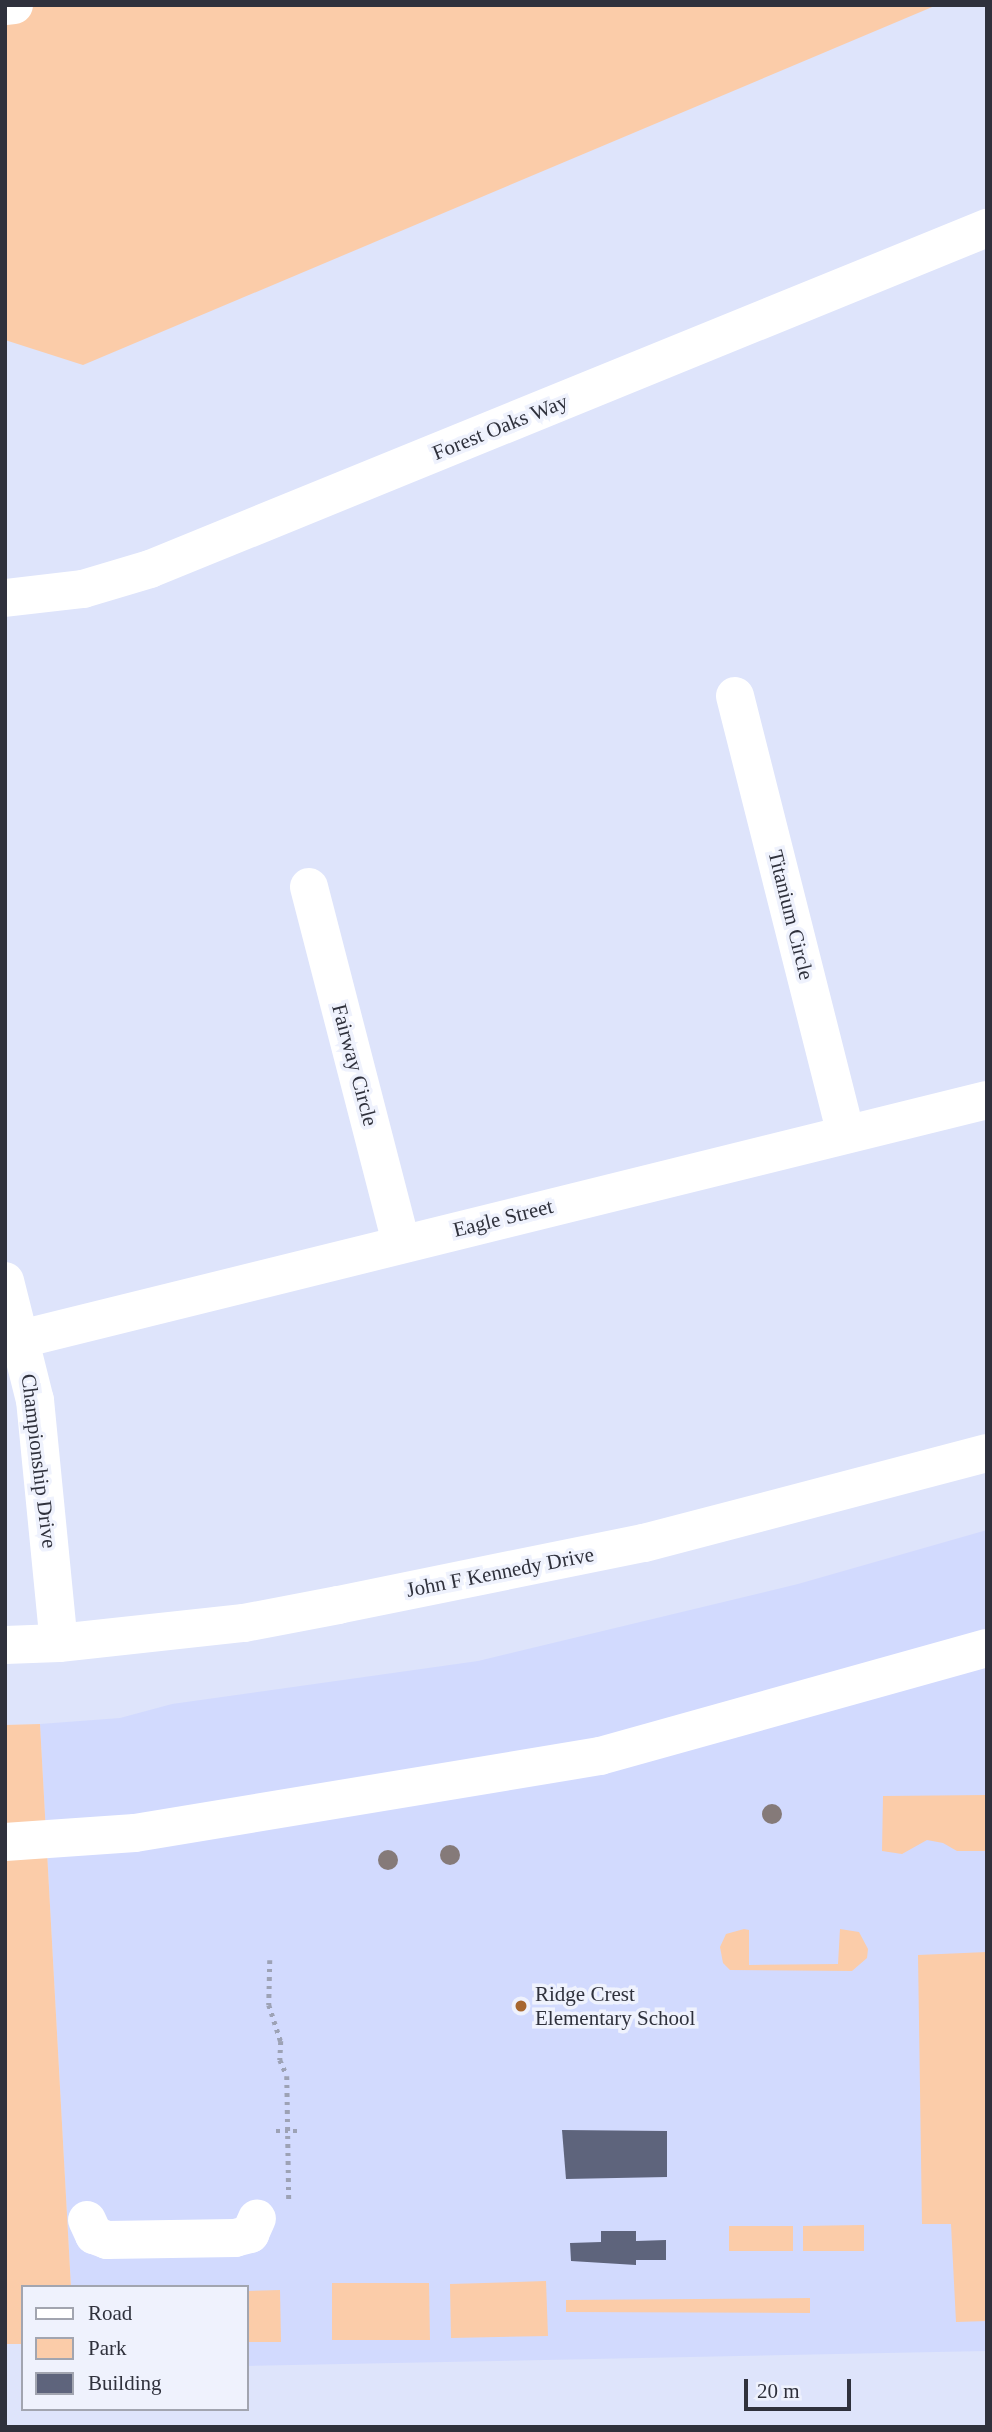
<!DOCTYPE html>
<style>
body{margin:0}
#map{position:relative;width:992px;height:2432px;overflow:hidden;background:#dee4fb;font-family:Georgia,serif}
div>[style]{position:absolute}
.built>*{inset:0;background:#d2dafe}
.green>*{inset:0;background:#fbcca9}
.building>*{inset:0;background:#5e647c}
.path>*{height:4.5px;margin-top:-2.25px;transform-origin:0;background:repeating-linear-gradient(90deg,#9da2b5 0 3.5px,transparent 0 8.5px)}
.minor>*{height:38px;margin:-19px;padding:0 19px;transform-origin:19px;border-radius:19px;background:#fff}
.major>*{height:38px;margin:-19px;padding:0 19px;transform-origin:19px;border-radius:19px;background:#fff}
.trees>*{width:20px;height:20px;margin:-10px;border-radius:50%;background:#857a79}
.dots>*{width:19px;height:19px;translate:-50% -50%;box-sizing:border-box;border:4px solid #eff2fd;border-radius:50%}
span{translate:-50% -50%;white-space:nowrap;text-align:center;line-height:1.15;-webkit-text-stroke:7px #eff2fd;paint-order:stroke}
.street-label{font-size:21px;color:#2f313c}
.poi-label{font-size:21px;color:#2f313c}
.left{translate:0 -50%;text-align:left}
.frame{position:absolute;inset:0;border:7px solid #2f313c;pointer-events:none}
.legend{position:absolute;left:21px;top:2285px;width:228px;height:126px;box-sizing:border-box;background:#eff2fd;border:2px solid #a2a5b0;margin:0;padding:9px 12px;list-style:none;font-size:21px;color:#2f313c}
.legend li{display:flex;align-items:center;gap:14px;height:35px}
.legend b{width:35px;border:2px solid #a2a5b0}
.scale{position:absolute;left:744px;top:2379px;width:107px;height:32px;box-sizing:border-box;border:4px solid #2f313c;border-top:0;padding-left:9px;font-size:21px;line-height:24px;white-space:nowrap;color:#2f313c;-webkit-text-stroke:5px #eff2fd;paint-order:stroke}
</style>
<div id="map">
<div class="built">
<i style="clip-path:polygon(987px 1530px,987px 2351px,247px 2366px,247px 2287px,71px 2287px,40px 1724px,120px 1718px,172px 1704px,478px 1661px,798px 1584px)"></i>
</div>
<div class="green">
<i style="clip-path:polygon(5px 5px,937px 5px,83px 365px,5px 340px)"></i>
<i style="clip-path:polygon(40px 1724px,71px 2287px,23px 2287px,23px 2344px,5px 2344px,5px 1725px)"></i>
<i style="clip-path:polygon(987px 1795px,987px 1851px,957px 1851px,943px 1843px,927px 1840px,902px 1854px,882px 1851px,883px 1796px)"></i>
<i style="clip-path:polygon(744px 1929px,749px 1930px,749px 1965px,838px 1964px,840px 1929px,859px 1932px,868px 1949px,867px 1958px,852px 1971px,730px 1970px,723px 1963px,720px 1947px,726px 1934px)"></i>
<i style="clip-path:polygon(987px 1952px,987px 2321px,956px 2322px,951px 2224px,922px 2224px,918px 1955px)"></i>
<i style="clip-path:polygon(864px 2225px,864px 2251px,803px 2251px,803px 2226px)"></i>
<i style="clip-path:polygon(729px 2226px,793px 2226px,793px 2251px,729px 2251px)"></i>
<i style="clip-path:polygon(546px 2281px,548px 2336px,451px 2338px,450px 2284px)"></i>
<i style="clip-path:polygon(332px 2283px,429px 2283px,430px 2340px,332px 2340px)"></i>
<i style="clip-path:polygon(280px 2290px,281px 2342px,247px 2342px,247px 2291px)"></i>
<i style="clip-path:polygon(810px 2298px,810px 2313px,566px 2312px,566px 2300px)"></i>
</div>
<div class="building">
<i style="clip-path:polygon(562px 2130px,667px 2131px,667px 2177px,566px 2179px)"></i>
<i style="clip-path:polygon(601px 2231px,636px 2231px,636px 2241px,666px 2240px,666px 2260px,636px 2260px,636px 2265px,571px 2261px,570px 2243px,601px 2242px)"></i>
</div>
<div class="path">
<i style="left:270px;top:1960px;width:45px;rotate:91.3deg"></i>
<i style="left:269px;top:2005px;width:38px;rotate:72deg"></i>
<i style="left:281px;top:2041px;width:19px;rotate:93deg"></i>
<i style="left:280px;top:2060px;width:17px;rotate:66deg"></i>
<i style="left:287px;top:2076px;width:123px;rotate:89.1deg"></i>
<i style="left:276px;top:2131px;width:24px"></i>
</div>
<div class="minor">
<i style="left:5px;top:6px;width:9px;rotate:-6deg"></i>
<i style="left:5px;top:598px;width:79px;rotate:-6.6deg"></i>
<i style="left:83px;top:589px;width:70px;rotate:-16.6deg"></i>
<i style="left:150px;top:569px;width:904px;rotate:-22.17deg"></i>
<i style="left:735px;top:696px;width:452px;rotate:75.8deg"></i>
<i style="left:309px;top:887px;width:368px;rotate:75.5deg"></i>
<i style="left:5px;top:1281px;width:123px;rotate:75.9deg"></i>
<i style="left:35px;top:1400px;width:244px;rotate:84.4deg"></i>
<i style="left:21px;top:1339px;width:995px;rotate:-13.9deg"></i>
<i style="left:5px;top:1842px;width:130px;rotate:-4deg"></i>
<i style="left:135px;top:1833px;width:471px;rotate:-9.4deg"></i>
<i style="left:600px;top:1756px;width:402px;rotate:-15.6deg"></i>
<i style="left:87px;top:2220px;width:17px;rotate:65deg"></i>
<i style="left:94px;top:2235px;width:14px;rotate:21deg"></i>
<i style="left:107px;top:2240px;width:128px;rotate:-0.9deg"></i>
<i style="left:235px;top:2238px;width:16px;rotate:-15deg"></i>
<i style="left:250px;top:2234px;width:17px;rotate:-66deg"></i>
</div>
<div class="major">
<i style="left:5px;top:1645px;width:54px;rotate:-2.1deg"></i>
<i style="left:59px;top:1643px;width:186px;rotate:-6.2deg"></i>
<i style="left:244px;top:1623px;width:96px;rotate:-10.8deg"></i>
<i style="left:338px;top:1605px;width:312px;rotate:-11.5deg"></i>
<i style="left:644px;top:1543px;width:355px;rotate:-14.7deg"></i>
</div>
<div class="trees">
<i style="left:772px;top:1814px"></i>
<i style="left:450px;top:1855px"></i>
<i style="left:388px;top:1860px"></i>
</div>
<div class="dots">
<i style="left:521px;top:2006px;background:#a76730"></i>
</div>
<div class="street-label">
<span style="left:500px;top:427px;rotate:-22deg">Forest Oaks Way</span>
<span style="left:791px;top:915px;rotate:76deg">Titanium Circle</span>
<span style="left:355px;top:1065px;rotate:75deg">Fairway Circle</span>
<span style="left:503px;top:1218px;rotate:-14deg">Eagle Street</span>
<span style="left:39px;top:1461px;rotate:83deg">Championship Drive</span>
<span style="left:500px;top:1572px;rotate:-11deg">John F Kennedy Drive</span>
</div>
<div class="poi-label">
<span class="left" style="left:535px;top:2006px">Ridge Crest<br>Elementary School</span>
</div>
<div class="frame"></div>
<ul class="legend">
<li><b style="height:9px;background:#fff"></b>Road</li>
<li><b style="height:19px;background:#fbcca9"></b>Park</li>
<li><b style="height:19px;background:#5e647c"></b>Building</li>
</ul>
<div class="scale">20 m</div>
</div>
